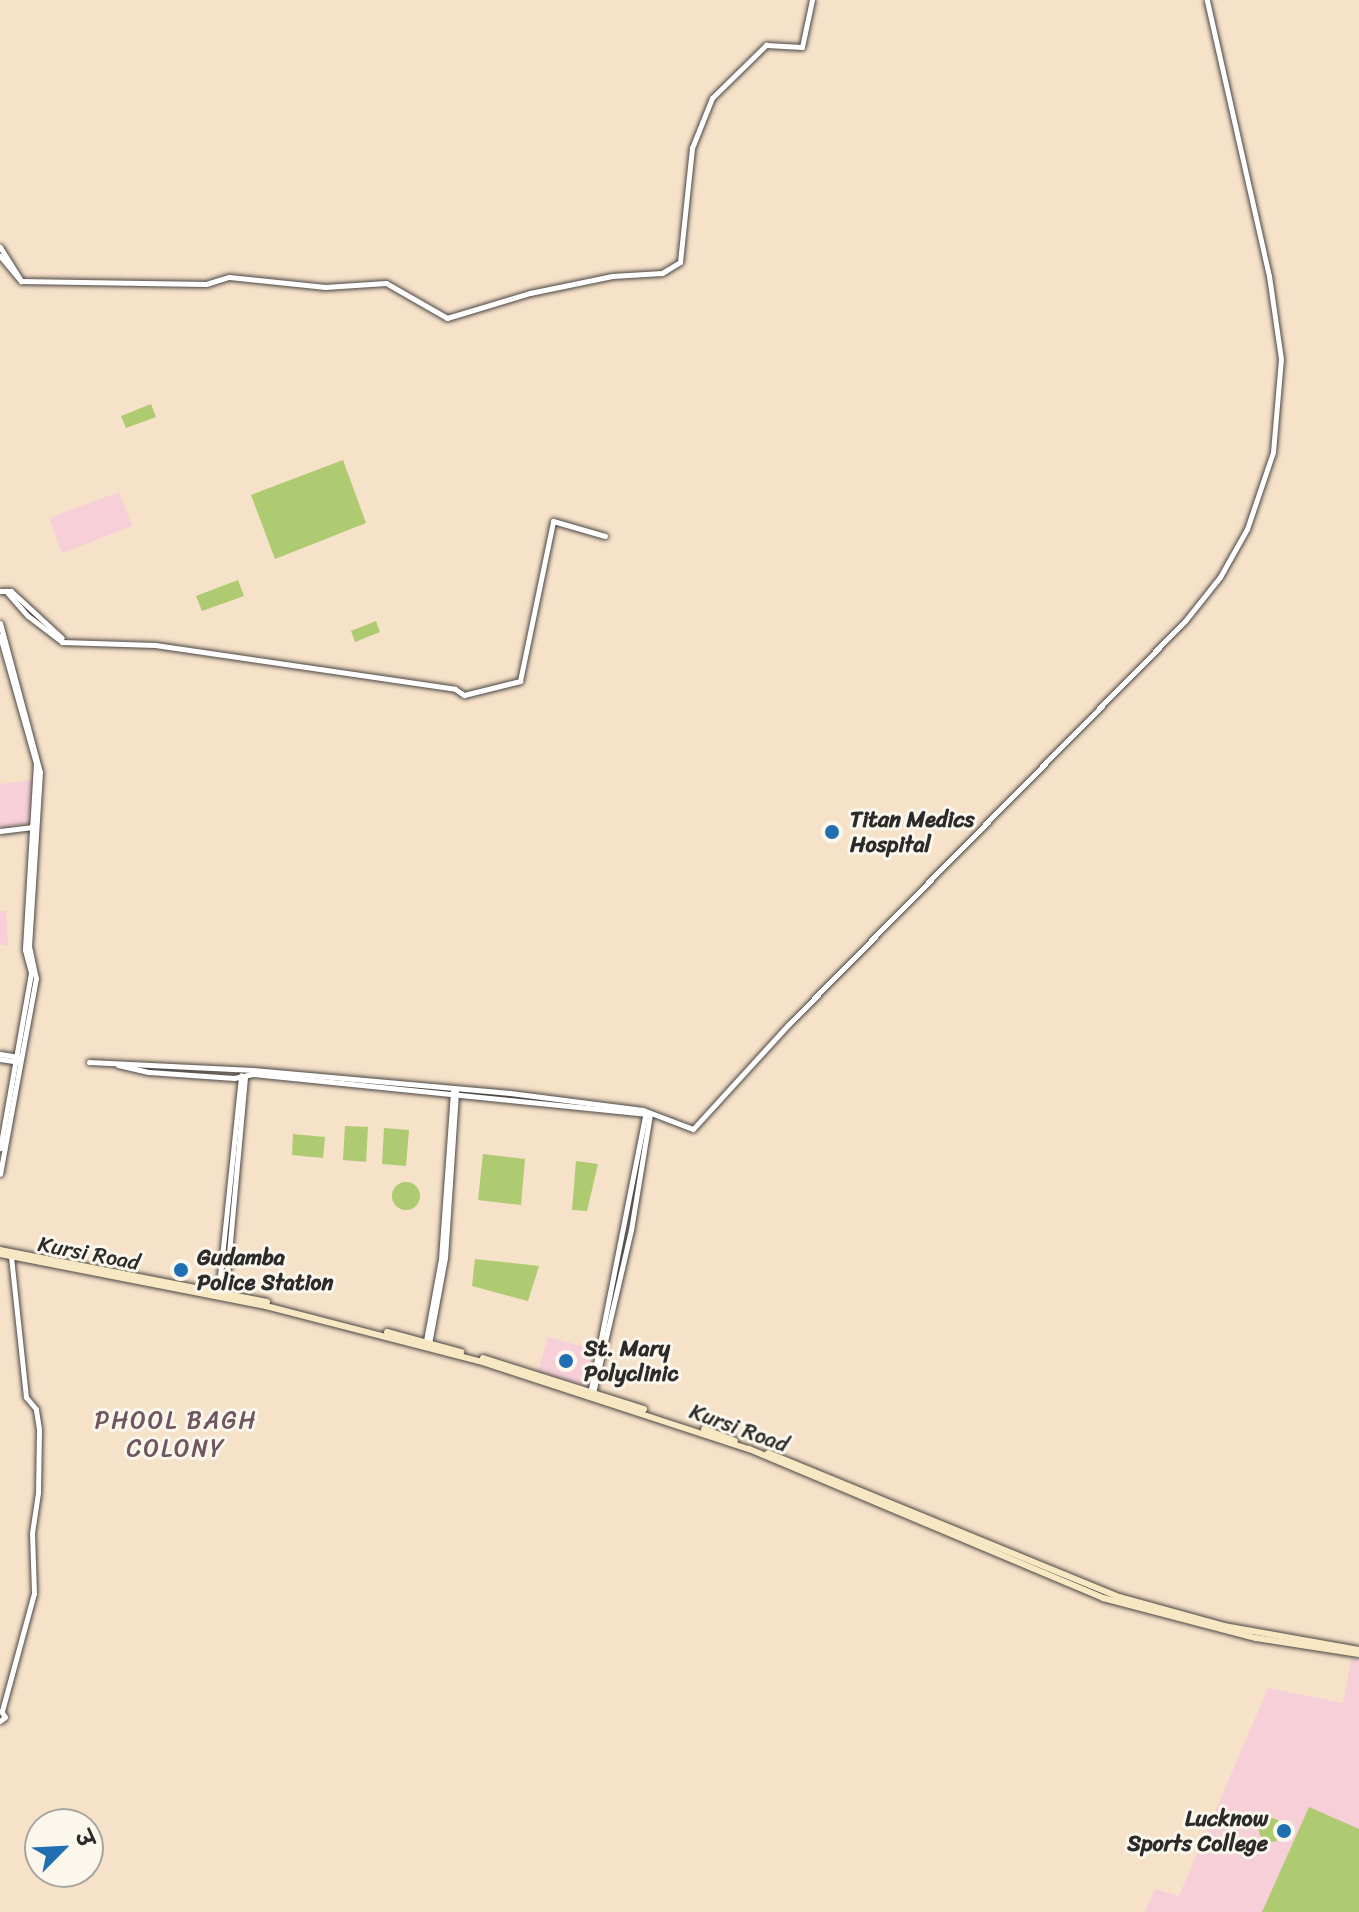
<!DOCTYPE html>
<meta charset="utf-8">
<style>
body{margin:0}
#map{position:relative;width:1359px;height:1912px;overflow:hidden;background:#f6e1c9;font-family:Sriracha,"Playpen Sans Deva",sans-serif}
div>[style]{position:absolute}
.built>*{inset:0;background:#f6cfd8}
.green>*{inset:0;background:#aecb71}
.round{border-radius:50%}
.roads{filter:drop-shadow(0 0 2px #494643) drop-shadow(0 0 2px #494643)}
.tertiary>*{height:5px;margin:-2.5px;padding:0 2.5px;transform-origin:2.5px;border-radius:2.5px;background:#fff}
.secondary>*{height:6px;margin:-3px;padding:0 3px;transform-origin:3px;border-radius:3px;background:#f7e8c3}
.dots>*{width:22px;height:22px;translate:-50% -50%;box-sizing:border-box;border:4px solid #fbf7ec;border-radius:50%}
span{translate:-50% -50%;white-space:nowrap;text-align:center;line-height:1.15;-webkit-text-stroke:6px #fbf7ec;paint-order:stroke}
.poi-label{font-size:22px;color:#2b2b2b;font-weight:700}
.left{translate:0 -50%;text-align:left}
.right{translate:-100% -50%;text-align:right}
.street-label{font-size:22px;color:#2b2b2b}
.neighbourhood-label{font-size:24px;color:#705661;letter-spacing:2px}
.north{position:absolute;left:24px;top:1808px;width:80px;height:80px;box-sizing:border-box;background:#fbf7ec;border:2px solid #a8a59f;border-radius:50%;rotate:66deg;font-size:22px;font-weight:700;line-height:32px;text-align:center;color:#2b2b2b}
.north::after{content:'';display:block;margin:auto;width:28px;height:36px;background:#1f6fb2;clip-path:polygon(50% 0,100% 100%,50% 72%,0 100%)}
</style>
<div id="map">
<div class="built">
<i style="clip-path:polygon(119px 492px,132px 526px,62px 553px,49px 518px)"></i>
<i style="clip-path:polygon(32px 780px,29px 823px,0 827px,0 784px)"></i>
<i style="clip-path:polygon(0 911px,6px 911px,8px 946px,0 944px)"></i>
<i style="clip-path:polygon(548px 1337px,595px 1350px,585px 1385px,538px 1372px)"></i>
<i style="clip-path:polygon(1352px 1658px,1359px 1658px,1359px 1912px,1145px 1912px,1155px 1889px,1179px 1896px,1268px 1688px,1343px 1703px)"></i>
</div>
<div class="green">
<i style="clip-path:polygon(151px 404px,156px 417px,126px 428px,121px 416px)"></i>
<i style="clip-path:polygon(343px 460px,366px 523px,275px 559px,251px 495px)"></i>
<i style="clip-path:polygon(238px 580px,244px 596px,202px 611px,196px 596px)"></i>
<i style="clip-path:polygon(376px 621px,380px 632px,355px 642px,351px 631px)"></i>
<i style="clip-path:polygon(345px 1126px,368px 1127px,366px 1162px,343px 1160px)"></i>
<i style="clip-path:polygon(384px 1128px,409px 1130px,406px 1166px,382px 1164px)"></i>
<i style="clip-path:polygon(293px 1134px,325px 1137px,323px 1158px,292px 1155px)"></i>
<i style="clip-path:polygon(483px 1154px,525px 1159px,521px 1205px,478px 1200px)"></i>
<i style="clip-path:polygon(576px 1161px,598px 1164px,587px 1211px,572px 1210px)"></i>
<i class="round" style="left:392px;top:1182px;width:28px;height:28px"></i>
<i style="clip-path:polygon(475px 1259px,539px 1266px,528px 1301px,472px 1286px)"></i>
<i style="clip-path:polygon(1309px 1807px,1359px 1829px,1359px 1912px,1262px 1912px)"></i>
<i class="round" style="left:1259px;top:1818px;width:24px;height:24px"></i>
</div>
<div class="roads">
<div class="tertiary">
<i style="left:0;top:247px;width:39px;rotate:58deg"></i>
<i style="left:0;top:256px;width:33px;rotate:50deg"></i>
<i style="left:21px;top:281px;width:185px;rotate:0.9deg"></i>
<i style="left:206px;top:284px;width:24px;rotate:-17deg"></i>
<i style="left:229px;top:277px;width:97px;rotate:5.9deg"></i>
<i style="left:325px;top:287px;width:61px;rotate:-3.8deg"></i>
<i style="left:386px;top:283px;width:70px;rotate:29.8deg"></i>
<i style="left:447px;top:318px;width:87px;rotate:-16.8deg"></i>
<i style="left:530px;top:293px;width:84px;rotate:-11.7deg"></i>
<i style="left:612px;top:276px;width:50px;rotate:-3.4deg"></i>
<i style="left:662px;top:273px;width:21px;rotate:-31deg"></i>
<i style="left:680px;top:262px;width:115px;rotate:-84deg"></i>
<i style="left:692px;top:148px;width:54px;rotate:-68.2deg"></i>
<i style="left:712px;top:98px;width:76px;rotate:-44.5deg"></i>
<i style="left:766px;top:45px;width:36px;rotate:3deg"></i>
<i style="left:802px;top:47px;width:48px;rotate:-78deg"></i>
<i style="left:0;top:591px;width:11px"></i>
<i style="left:11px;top:591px;width:69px;rotate:42.7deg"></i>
<i style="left:6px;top:591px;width:33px;rotate:49deg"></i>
<i style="left:28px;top:616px;width:43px;rotate:37.4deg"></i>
<i style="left:62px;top:642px;width:93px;rotate:1.8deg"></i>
<i style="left:155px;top:645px;width:303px;rotate:8.3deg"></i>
<i style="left:455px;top:689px;width:11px;rotate:34deg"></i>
<i style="left:464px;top:695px;width:58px;rotate:-14deg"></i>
<i style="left:520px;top:681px;width:163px;rotate:-78.3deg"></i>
<i style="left:553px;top:521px;width:54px;rotate:16.1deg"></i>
<i style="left:0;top:623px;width:154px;rotate:75deg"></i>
<i style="left:40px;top:772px;width:174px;rotate:93.6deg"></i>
<i style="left:29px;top:946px;width:33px;rotate:78deg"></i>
<i style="left:36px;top:978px;width:199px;rotate:100.4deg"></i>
<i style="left:0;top:636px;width:132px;rotate:74.2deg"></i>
<i style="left:36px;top:763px;width:187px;rotate:93.4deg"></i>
<i style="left:25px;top:950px;width:24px;rotate:75deg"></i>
<i style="left:31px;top:973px;width:178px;rotate:100deg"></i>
<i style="left:0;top:831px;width:35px;rotate:-7deg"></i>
<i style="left:0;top:1054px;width:19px;rotate:9deg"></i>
<i style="left:0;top:1059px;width:20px;rotate:9deg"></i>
<i style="left:89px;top:1062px;width:164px;rotate:2.8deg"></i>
<i style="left:253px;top:1070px;width:258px;rotate:5.1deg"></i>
<i style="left:510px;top:1093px;width:134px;rotate:7.3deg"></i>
<i style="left:643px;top:1110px;width:53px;rotate:20.8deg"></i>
<i style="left:693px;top:1129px;width:142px;rotate:-47.6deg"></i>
<i style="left:789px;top:1024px;width:565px;rotate:-45.5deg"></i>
<i style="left:1185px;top:621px;width:56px;rotate:-51.5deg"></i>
<i style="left:1220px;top:577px;width:55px;rotate:-60.6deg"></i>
<i style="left:1247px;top:529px;width:81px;rotate:-71.3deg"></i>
<i style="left:1273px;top:452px;width:93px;rotate:-85.1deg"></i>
<i style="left:1281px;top:359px;width:84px;rotate:-98.2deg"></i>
<i style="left:1269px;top:276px;width:283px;rotate:-102.7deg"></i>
<i style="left:118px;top:1065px;width:32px;rotate:13deg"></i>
<i style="left:149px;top:1072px;width:85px;rotate:4deg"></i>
<i style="left:234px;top:1078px;width:19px;rotate:-12deg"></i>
<i style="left:253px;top:1074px;width:399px;rotate:5.8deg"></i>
<i style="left:218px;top:1295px;width:221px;rotate:-84deg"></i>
<i style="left:225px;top:1297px;width:222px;rotate:-84.8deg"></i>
<i style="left:429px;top:1344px;width:87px;rotate:-79.5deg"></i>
<i style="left:445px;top:1258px;width:166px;rotate:-86.2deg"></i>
<i style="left:425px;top:1346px;width:88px;rotate:-79.6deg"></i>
<i style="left:441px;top:1259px;width:169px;rotate:-85.9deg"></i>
<i style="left:593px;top:1393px;width:167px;rotate:-76.9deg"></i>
<i style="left:631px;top:1230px;width:118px;rotate:-80.7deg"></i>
<i style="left:590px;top:1394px;width:284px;rotate:-78.8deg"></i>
<i style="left:2px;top:1711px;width:122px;rotate:-74.8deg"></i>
<i style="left:34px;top:1593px;width:60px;rotate:-91.9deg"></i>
<i style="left:32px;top:1533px;width:40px;rotate:-81.5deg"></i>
<i style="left:38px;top:1493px;width:64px;rotate:-89.1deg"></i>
<i style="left:39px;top:1429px;width:20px;rotate:-99deg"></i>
<i style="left:36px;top:1409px;width:16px;rotate:-130deg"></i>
<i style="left:26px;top:1397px;width:142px;rotate:-96.1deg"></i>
<i style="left:0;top:1721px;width:6px;rotate:-39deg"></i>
<i style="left:5px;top:1717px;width:7px;rotate:-124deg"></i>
</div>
<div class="secondary">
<i style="left:0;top:1250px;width:272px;rotate:11deg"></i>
<i style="left:0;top:1254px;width:271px;rotate:11.1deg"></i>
<i style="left:266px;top:1306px;width:220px;rotate:14.5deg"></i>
<i style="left:479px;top:1361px;width:284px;rotate:18.1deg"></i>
<i style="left:749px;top:1449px;width:384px;rotate:22.8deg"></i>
<i style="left:1103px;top:1598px;width:158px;rotate:14.7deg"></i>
<i style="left:1256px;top:1638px;width:104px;rotate:8.8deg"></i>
<i style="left:387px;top:1332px;width:77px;rotate:15.1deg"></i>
<i style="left:483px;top:1358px;width:169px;rotate:17.6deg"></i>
<i style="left:704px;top:1429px;width:33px;rotate:21deg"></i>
<i style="left:768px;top:1453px;width:379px;rotate:22.3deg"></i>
<i style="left:1119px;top:1597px;width:109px;rotate:15.4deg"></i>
<i style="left:1224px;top:1626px;width:137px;rotate:10.1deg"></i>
</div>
</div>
<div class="dots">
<i style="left:832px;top:832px;background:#1f6fb2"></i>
<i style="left:181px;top:1270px;background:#1f6fb2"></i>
<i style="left:566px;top:1361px;background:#1f6fb2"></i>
<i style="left:1284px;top:1831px;background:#1f6fb2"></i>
</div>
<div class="poi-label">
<span class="left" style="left:850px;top:832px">Titan Medics<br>Hospital</span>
<span class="left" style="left:197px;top:1270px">Gudamba<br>Police Station</span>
<span class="left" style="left:584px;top:1361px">St. Mary<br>Polyclinic</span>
<span class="right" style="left:1268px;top:1831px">Lucknow<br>Sports College</span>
</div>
<div class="street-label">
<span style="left:89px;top:1253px;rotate:11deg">Kursi Road</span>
<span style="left:739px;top:1428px;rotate:20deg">Kursi Road</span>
</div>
<div class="neighbourhood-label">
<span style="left:176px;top:1435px">PHOOL BAGH<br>COLONY</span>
</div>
<div class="north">उ</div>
</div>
